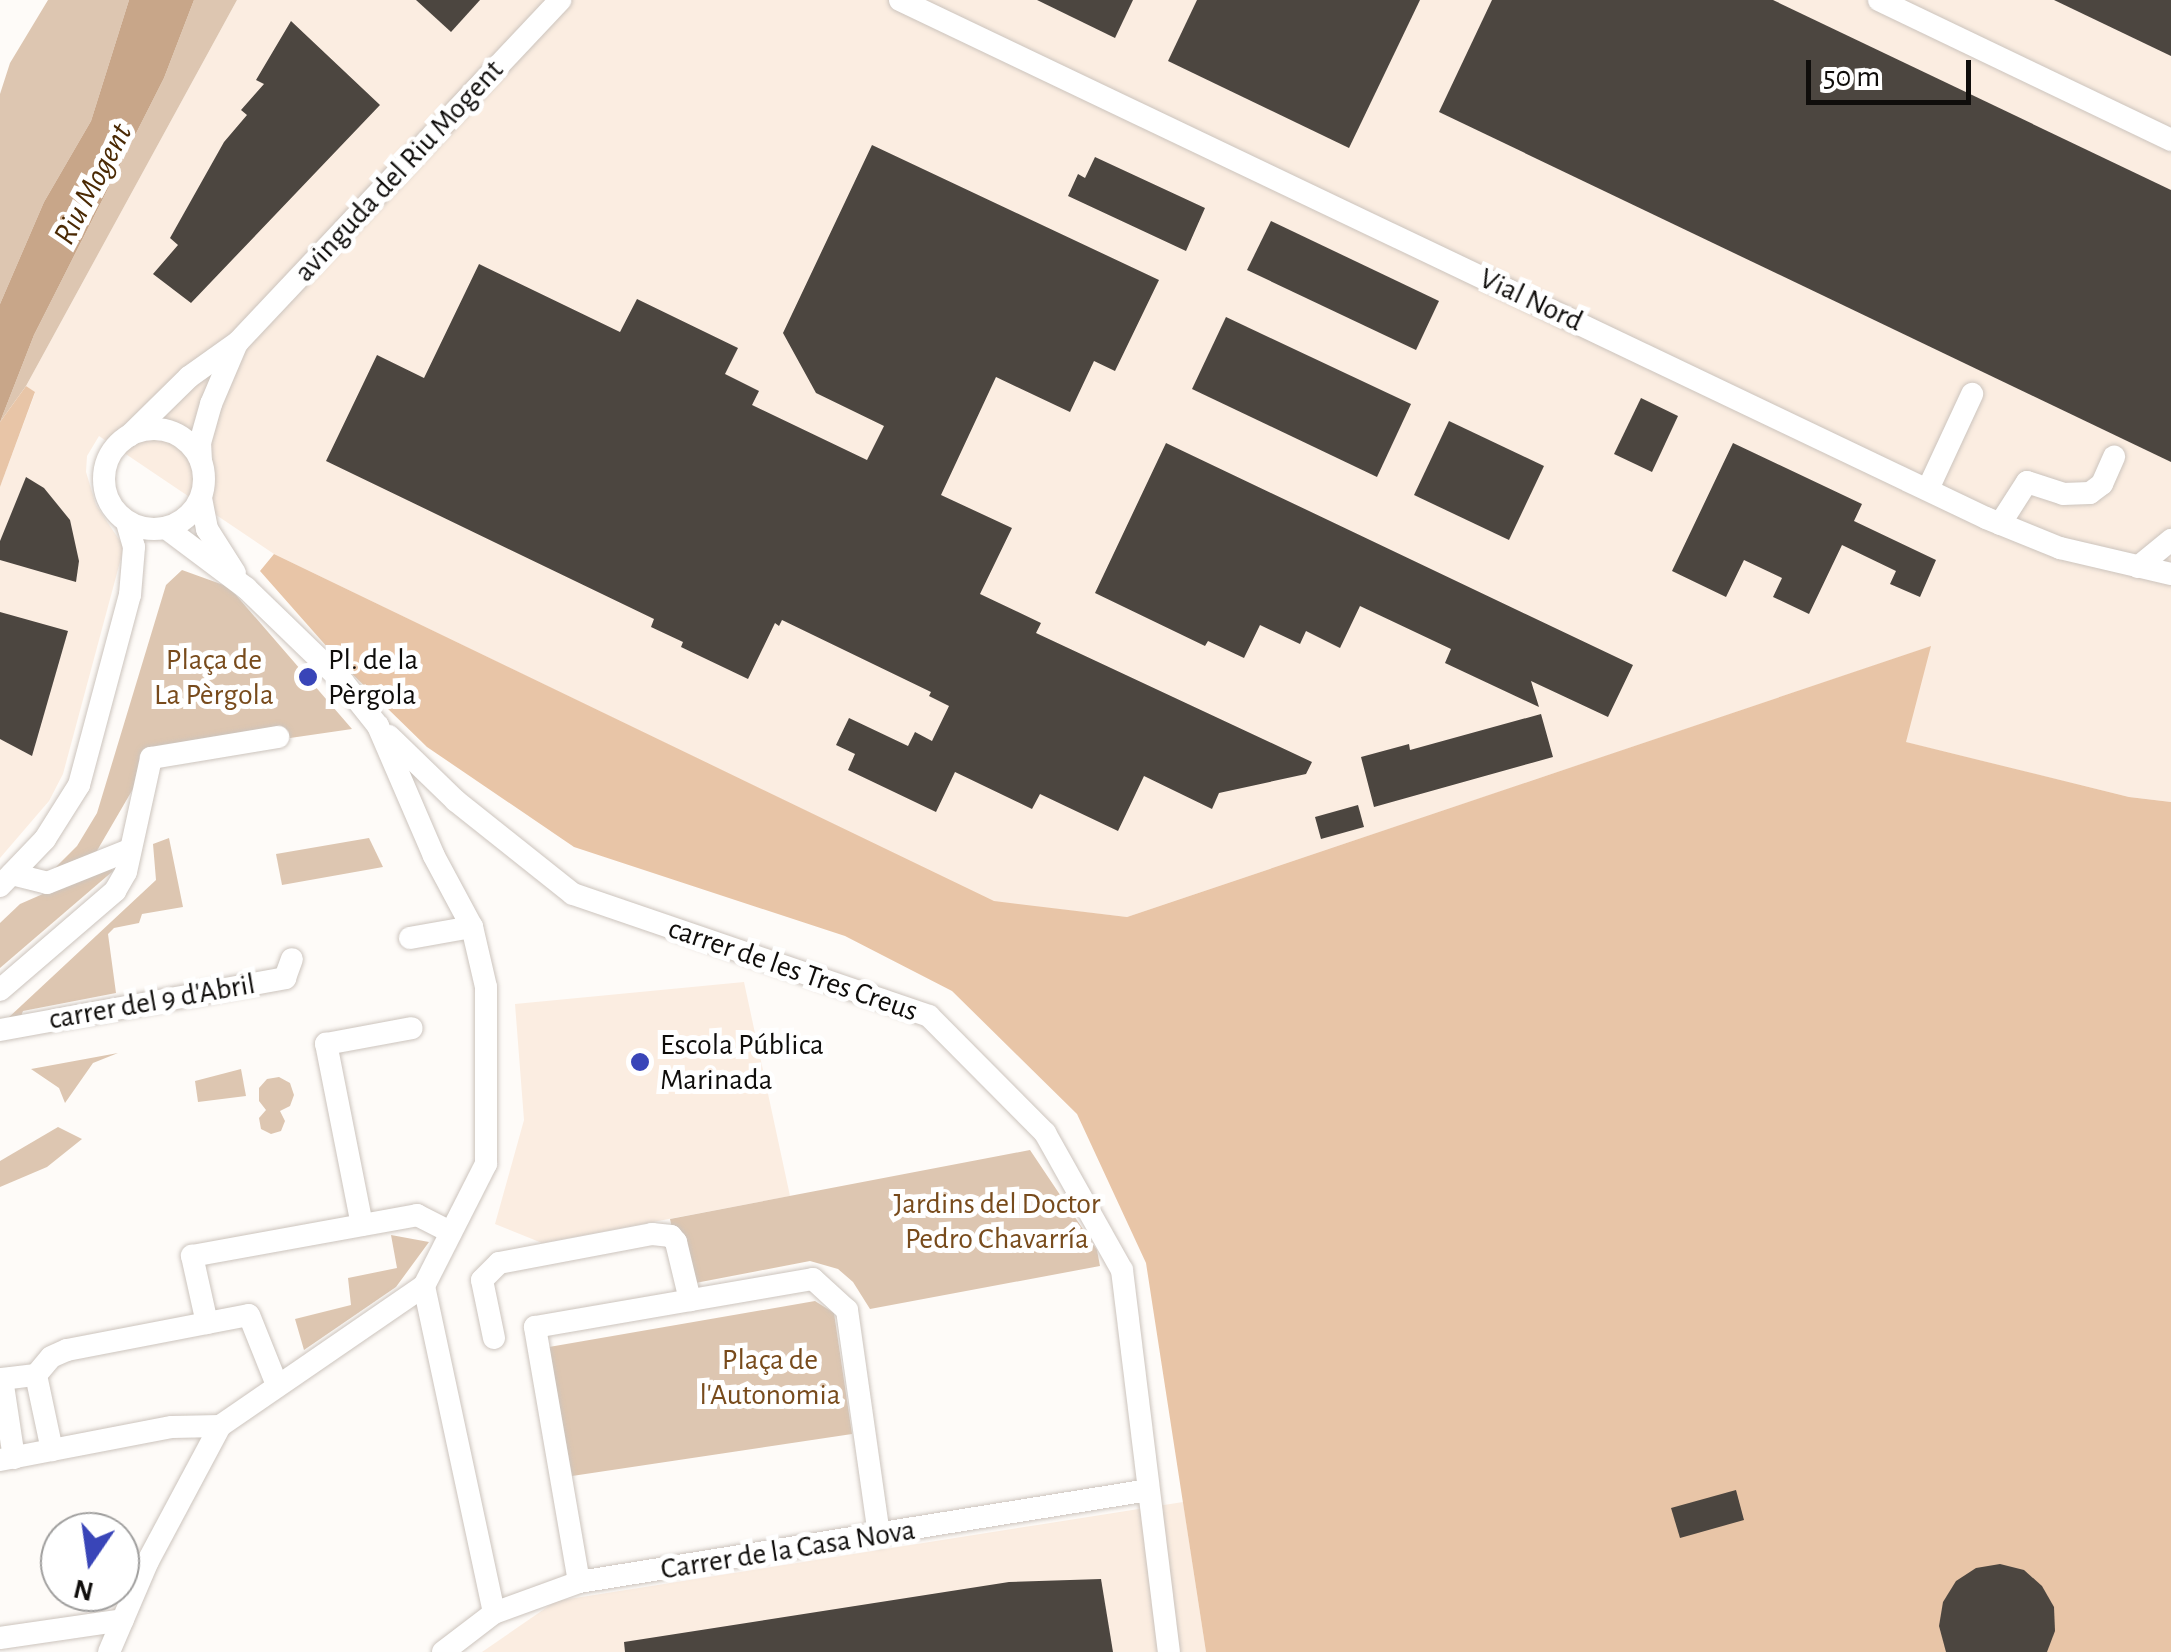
<!DOCTYPE html>
<meta charset="utf-8">
<style>
body{margin:0}
#map{position:relative;width:2171px;height:1652px;overflow:hidden;background:#fefbf8;font-family:"Alegreya Sans",sans-serif}
div>[style]{position:absolute}
.built>*{inset:0;background:#fbede1}
.green>*{inset:0;background:#ddc6b1}
.forest>*{inset:0;background:#e8c5a7}
.water>*{inset:0;background:#c8a689}
.building>*{inset:0;background:#4c4640}
.roads{filter:drop-shadow(0 0 2px #ccc4bd) drop-shadow(0 0 2px #ccc4bd)}
.minor>*{height:22px;margin:-11px;padding:0 11px;transform-origin:11px;border-radius:11px;background:#fff}
.minor>.ring{margin:-11px;padding:0;box-sizing:content-box;background:none;border:22px solid #fff;border-radius:50%}
.dots>*{width:28px;height:28px;translate:-50% -50%;box-sizing:border-box;border:5px solid #fff;border-radius:50%}
span{translate:-50% -50%;white-space:nowrap;text-align:center;line-height:1.15;-webkit-text-stroke:10px #fff;paint-order:stroke}
.street-label{font-size:30px;color:#0f0d0b}
.park-label{font-size:30px;color:#784b1c}
.poi-label{font-size:30px;color:#0f0d0b}
.left{translate:0 -50%;text-align:left}
.water-label{font-size:32px;color:#4a2903;font-style:italic}
.north{position:absolute;left:40px;top:1512px;width:100px;height:100px;box-sizing:border-box;background:#fff;border:2px solid #9f9e9d;border-radius:50%;rotate:193deg;font-size:28px;font-weight:700;line-height:40px;text-align:center;color:#0f0d0b}
.north::after{content:'';display:block;margin:auto;width:35px;height:45px;background:#3945b8;clip-path:polygon(50% 0,100% 100%,50% 72%,0 100%)}
.scale{position:absolute;left:1806px;top:60px;width:165px;height:45px;box-sizing:border-box;border:5px solid #0f0d0b;border-top:0;padding-left:12px;font-size:30px;line-height:35px;white-space:nowrap;color:#0f0d0b;-webkit-text-stroke:8px #fff;paint-order:stroke}
</style>
<div id="map">
<div class="built">
<i style="clip-path:polygon(237px 0,2171px 0,2171px 802px,2129px 797px,1905px 742px,1929px 647px,1127px 917px,994px 902px,274px 554px,99px 436px,87px 456px,86px 472px,96px 505px,124px 547px,63px 774px,49px 801px,0 858px,0 487px,35px 393px,26px 386px)"></i>
<i style="clip-path:polygon(744px 982px,790px 1196px,542px 1243px,495px 1224px,524px 1120px,515px 1004px)"></i>
<i style="clip-path:polygon(1183px 1502px,1206px 1652px,482px 1652px,556px 1601px)"></i>
</div>
<div class="green">
<i style="clip-path:polygon(48px 0,129px 0,91px 121px,44px 202px,0 304px,0 94px,10px 63px)"></i>
<i style="clip-path:polygon(194px 0,237px 0,26px 386px,0 422px,34px 335px,164px 78px)"></i>
<i style="clip-path:polygon(182px 570px,229px 587px,352px 729px,151px 758px,91px 861px,55px 868px,77px 846px,97px 813px,166px 585px)"></i>
<i style="clip-path:polygon(169px 838px,183px 907px,142px 914px,139px 923px,114px 928px,108px 934px,116px 993px,23px 1011px,19px 1021px,7px 1019px,156px 880px,153px 844px)"></i>
<i style="clip-path:polygon(369px 838px,383px 867px,282px 885px,276px 854px)"></i>
<i style="clip-path:polygon(109px 865px,113px 871px,0 968px,0 923px,20px 904px)"></i>
<i style="clip-path:polygon(118px 1053px,93px 1063px,65px 1103px,59px 1088px,31px 1069px)"></i>
<i style="clip-path:polygon(241px 1069px,246px 1096px,198px 1102px,195px 1081px)"></i>
<i style="clip-path:polygon(279px 1077px,290px 1083px,294px 1095px,290px 1106px,280px 1111px,285px 1121px,281px 1131px,271px 1134px,261px 1129px,259px 1118px,266px 1110px,259px 1101px,259px 1088px,267px 1079px)"></i>
<i style="clip-path:polygon(58px 1127px,82px 1139px,47px 1167px,0 1187px,0 1161px)"></i>
<i style="clip-path:polygon(1030px 1150px,1097px 1250px,1100px 1266px,870px 1309px,853px 1282px,838px 1269px,810px 1261px,685px 1285px,670px 1219px)"></i>
<i style="clip-path:polygon(391px 1235px,429px 1242px,396px 1287px,304px 1350px,295px 1319px,351px 1305px,348px 1278px,397px 1268px)"></i>
<i style="clip-path:polygon(815px 1301px,834px 1313px,852px 1434px,572px 1476px,549px 1347px)"></i>
</div>
<div class="forest">
<i style="clip-path:polygon(26px 386px,35px 392px,0 487px,0 422px)"></i>
<i style="clip-path:polygon(274px 554px,994px 901px,1127px 917px,1931px 646px,1906px 742px,2129px 797px,2171px 802px,2171px 1652px,1206px 1652px,1146px 1263px,1077px 1114px,952px 991px,845px 936px,574px 847px,427px 747px,343px 665px,260px 571px)"></i>
</div>
<div class="water">
<i style="clip-path:polygon(129px 0,194px 0,164px 78px,34px 335px,0 422px,0 304px,44px 202px,91px 121px)"></i>
</div>
<div class="building">
<i style="clip-path:polygon(416px 0,480px 0,451px 32px)"></i>
<i style="clip-path:polygon(1037px 0,1133px 0,1115px 38px)"></i>
<i style="clip-path:polygon(1197px 0,1420px 0,1349px 148px,1168px 61px)"></i>
<i style="clip-path:polygon(1492px 0,1773px 0,2171px 190px,2171px 462px,1439px 112px)"></i>
<i style="clip-path:polygon(2054px 0,2171px 0,2171px 56px)"></i>
<i style="clip-path:polygon(291px 21px,380px 105px,191px 303px,153px 274px,178px 245px,170px 238px,224px 142px,247px 115px,241px 110px,264px 84px,256px 80px)"></i>
<i style="clip-path:polygon(872px 145px,1159px 280px,1115px 371px,1094px 361px,1070px 412px,996px 377px,941px 495px,1012px 528px,980px 594px,1041px 623px,1036px 633px,1312px 762px,1306px 774px,1219px 793px,1212px 809px,1144px 776px,1118px 831px,1040px 794px,1032px 809px,955px 772px,936px 812px,848px 770px,855px 754px,836px 745px,849px 718px,908px 746px,915px 732px,932px 741px,949px 706px,929px 696px,931px 692px,782px 620px,779px 626px,775px 623px,748px 679px,681px 647px,683px 642px,651px 627px,654px 619px,326px 461px,377px 355px,424px 378px,479px 264px,620px 332px,637px 299px,738px 348px,725px 374px,759px 391px,752px 405px,867px 460px,884px 426px,816px 393px,783px 333px)"></i>
<i style="clip-path:polygon(1095px 157px,1205px 208px,1186px 251px,1068px 196px,1078px 174px,1085px 178px)"></i>
<i style="clip-path:polygon(1271px 221px,1439px 301px,1416px 350px,1247px 270px)"></i>
<i style="clip-path:polygon(1226px 317px,1411px 404px,1377px 477px,1192px 389px)"></i>
<i style="clip-path:polygon(1641px 398px,1678px 416px,1652px 472px,1614px 454px)"></i>
<i style="clip-path:polygon(1449px 421px,1544px 466px,1509px 540px,1414px 495px)"></i>
<i style="clip-path:polygon(1166px 443px,1633px 665px,1608px 717px,1531px 681px,1539px 707px,1445px 663px,1451px 649px,1360px 606px,1340px 648px,1306px 631px,1300px 644px,1260px 625px,1244px 658px,1208px 641px,1205px 646px,1095px 593px)"></i>
<i style="clip-path:polygon(1733px 443px,1862px 504px,1854px 521px,1936px 560px,1920px 597px,1890px 584px,1896px 571px,1842px 545px,1809px 614px,1773px 597px,1782px 578px,1744px 560px,1726px 597px,1672px 571px)"></i>
<i style="clip-path:polygon(26px 477px,44px 488px,70px 520px,79px 561px,76px 582px,0 560px,0 541px)"></i>
<i style="clip-path:polygon(0 612px,68px 631px,32px 756px,0 739px)"></i>
<i style="clip-path:polygon(1541px 714px,1553px 757px,1374px 807px,1361px 757px,1409px 744px,1410px 750px)"></i>
<i style="clip-path:polygon(1358px 805px,1364px 827px,1321px 839px,1315px 817px)"></i>
<i style="clip-path:polygon(1736px 1490px,1744px 1520px,1680px 1538px,1671px 1508px)"></i>
<i style="clip-path:polygon(2000px 1564px,2024px 1570px,2042px 1586px,2054px 1607px,2055px 1631px,2047px 1652px,1946px 1652px,1939px 1626px,1943px 1602px,1956px 1581px,1976px 1568px)"></i>
<i style="clip-path:polygon(1101px 1579px,1113px 1652px,625px 1652px,624px 1642px,1009px 1582px)"></i>
</div>
<div class="roads">
<div class="minor">
<i style="left:900px;top:0;width:1203px;rotate:25.5deg"></i>
<i style="left:1986px;top:518px;width:80px;rotate:22.1deg"></i>
<i style="left:2060px;top:548px;width:114px;rotate:13.2deg"></i>
<i style="left:1879px;top:0;width:324px;rotate:25.6deg"></i>
<i class="ring" style="left:104px;top:429px;width:78px;height:78px"></i>
<i style="left:129px;top:436px;width:84px;rotate:-44.5deg"></i>
<i style="left:189px;top:377px;width:60px;rotate:-35.5deg"></i>
<i style="left:238px;top:342px;width:470px;rotate:-46.7deg"></i>
<i style="left:201px;top:461px;width:18px;rotate:-93deg"></i>
<i style="left:200px;top:443px;width:41px;rotate:-74.2deg"></i>
<i style="left:211px;top:404px;width:64px;rotate:-67deg"></i>
<i style="left:1928px;top:489px;width:105px;rotate:-65.1deg"></i>
<i style="left:201px;top:498px;width:32px;rotate:79deg"></i>
<i style="left:207px;top:529px;width:52px;rotate:57.5deg"></i>
<i style="left:2000px;top:524px;width:50px;rotate:-57.3deg"></i>
<i style="left:2027px;top:482px;width:38px;rotate:18deg"></i>
<i style="left:2063px;top:494px;width:27px;rotate:-2deg"></i>
<i style="left:2090px;top:493px;width:15px;rotate:-37deg"></i>
<i style="left:2102px;top:484px;width:30px;rotate:-66deg"></i>
<i style="left:2138px;top:567px;width:43px;rotate:-39.3deg"></i>
<i style="left:389px;top:736px;width:93px;rotate:44.1deg"></i>
<i style="left:456px;top:801px;width:149px;rotate:38.5deg"></i>
<i style="left:573px;top:894px;width:376px;rotate:18.9deg"></i>
<i style="left:929px;top:1016px;width:165px;rotate:45.2deg"></i>
<i style="left:1045px;top:1133px;width:157px;rotate:60.7deg"></i>
<i style="left:1122px;top:1270px;width:385px;rotate:83deg"></i>
<i style="left:12px;top:874px;width:36px;rotate:14deg"></i>
<i style="left:47px;top:883px;width:88px;rotate:-21.9deg"></i>
<i style="left:0;top:886px;width:65px;rotate:-46.2deg"></i>
<i style="left:45px;top:839px;width:64px;rotate:-57.8deg"></i>
<i style="left:79px;top:785px;width:197px;rotate:-75deg"></i>
<i style="left:130px;top:595px;width:48px;rotate:-85.2deg"></i>
<i style="left:134px;top:547px;width:26px;rotate:-106deg"></i>
<i style="left:410px;top:938px;width:63px;rotate:-10.1deg"></i>
<i style="left:0;top:990px;width:152px;rotate:-40.7deg"></i>
<i style="left:115px;top:891px;width:22px;rotate:-60deg"></i>
<i style="left:126px;top:872px;width:117px;rotate:-77.6deg"></i>
<i style="left:151px;top:758px;width:129px;rotate:-9.4deg"></i>
<i style="left:0;top:1030px;width:290px;rotate:-10.3deg"></i>
<i style="left:285px;top:978px;width:20px;rotate:-70deg"></i>
<i style="left:362px;top:1225px;width:185px;rotate:-101.2deg"></i>
<i style="left:326px;top:1044px;width:87px;rotate:-10.5deg"></i>
<i style="left:424px;top:1286px;width:334px;rotate:77.9deg"></i>
<i style="left:207px;top:1323px;width:69px;rotate:-102.6deg"></i>
<i style="left:192px;top:1256px;width:229px;rotate:-10.3deg"></i>
<i style="left:417px;top:1215px;width:38px;rotate:27deg"></i>
<i style="left:494px;top:1338px;width:59px;rotate:-101.7deg"></i>
<i style="left:482px;top:1280px;width:24px;rotate:-45deg"></i>
<i style="left:499px;top:1263px;width:156px;rotate:-10.7deg"></i>
<i style="left:652px;top:1234px;width:19px;rotate:6deg"></i>
<i style="left:671px;top:1236px;width:8px;rotate:50deg"></i>
<i style="left:676px;top:1242px;width:60px;rotate:76.4deg"></i>
<i style="left:36px;top:1375px;width:23px;rotate:-50deg"></i>
<i style="left:51px;top:1357px;width:17px;rotate:-24deg"></i>
<i style="left:67px;top:1350px;width:185px;rotate:-10.9deg"></i>
<i style="left:249px;top:1315px;width:75px;rotate:68.2deg"></i>
<i style="left:14px;top:1458px;width:80px;rotate:-98.6deg"></i>
<i style="left:2px;top:1379px;width:34px;rotate:-7deg"></i>
<i style="left:36px;top:1375px;width:77px;rotate:78deg"></i>
<i style="left:0;top:1460px;width:175px;rotate:-10.9deg"></i>
<i style="left:172px;top:1427px;width:48px;rotate:-1.2deg"></i>
<i style="left:220px;top:1426px;width:247px;rotate:-34.5deg"></i>
<i style="left:424px;top:1286px;width:137px;rotate:-63.1deg"></i>
<i style="left:486px;top:1164px;width:177px;rotate:-90deg"></i>
<i style="left:486px;top:987px;width:62px;rotate:-103.1deg"></i>
<i style="left:472px;top:927px;width:81px;rotate:-118.2deg"></i>
<i style="left:434px;top:856px;width:142px;rotate:-113.3deg"></i>
<i style="left:378px;top:726px;width:56px;rotate:-128.5deg"></i>
<i style="left:343px;top:682px;width:135px;rotate:-135.9deg"></i>
<i style="left:246px;top:588px;width:100px;rotate:-143.1deg"></i>
<i style="left:579px;top:1582px;width:259px;rotate:-99.8deg"></i>
<i style="left:535px;top:1327px;width:282px;rotate:-9.8deg"></i>
<i style="left:813px;top:1279px;width:46px;rotate:42.4deg"></i>
<i style="left:847px;top:1310px;width:228px;rotate:81.9deg"></i>
<i style="left:0;top:1638px;width:124px;rotate:-8.3deg"></i>
<i style="left:109px;top:1652px;width:99px;rotate:-66.8deg"></i>
<i style="left:148px;top:1561px;width:153px;rotate:-61.9deg"></i>
<i style="left:443px;top:1652px;width:64px;rotate:-37.4deg"></i>
<i style="left:494px;top:1613px;width:90px;rotate:-20deg"></i>
<i style="left:579px;top:1582px;width:577px;rotate:-9.17deg"></i>
</div>
</div>
<div class="dots">
<i style="left:308px;top:677px;background:#3945b8"></i>
<i style="left:640px;top:1062px;background:#3945b8"></i>
</div>
<div class="street-label">
<span style="left:399px;top:171px;rotate:-47deg">avinguda del Riu Mogent</span>
<span style="left:1531px;top:300px;rotate:25deg">Vial Nord</span>
<span style="left:793px;top:970px;rotate:19deg">carrer de les Tres Creus</span>
<span style="left:152px;top:1002px;rotate:-10deg">carrer del 9 d'Abril</span>
<span style="left:788px;top:1550px;rotate:-9deg">Carrer de la Casa Nova</span>
</div>
<div class="park-label">
<span style="left:214px;top:677px">Plaça de<br>La Pèrgola</span>
<span style="left:997px;top:1221px">Jardins del Doctor<br>Pedro Chavarría</span>
<span style="left:770px;top:1377px">Plaça de<br>l'Autonomia</span>
</div>
<div class="poi-label">
<span class="left" style="left:328px;top:677px">Pl. de la<br>Pèrgola</span>
<span class="left" style="left:660px;top:1062px">Escola Pública<br>Marinada</span>
</div>
<div class="water-label">
<span style="left:93px;top:184px;rotate:-62deg">Riu Mogent</span>
</div>
<div class="north">N</div>
<div class="scale">50 m</div>
</div>
